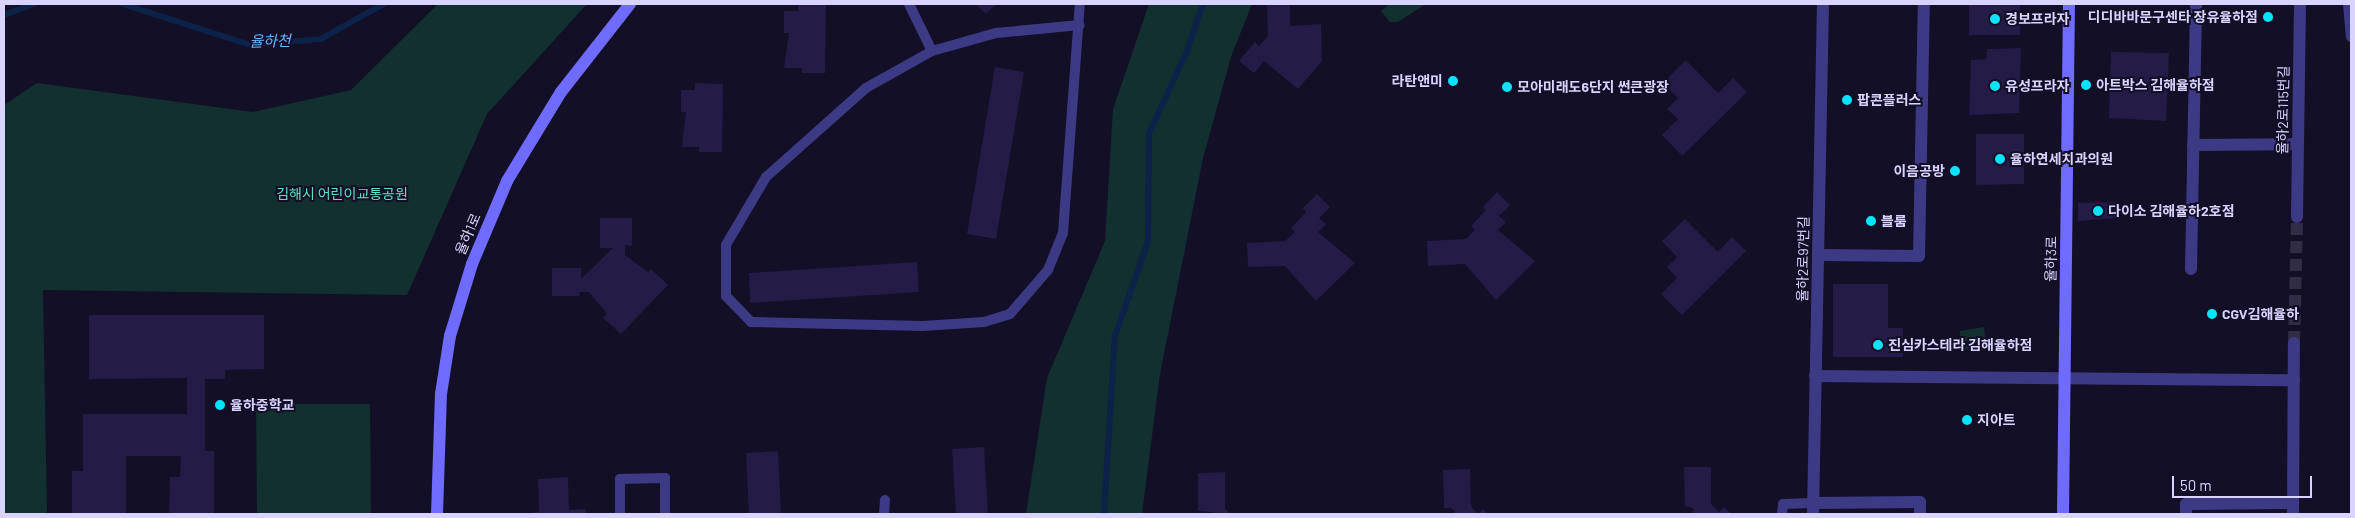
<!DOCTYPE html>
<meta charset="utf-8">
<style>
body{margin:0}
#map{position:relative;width:2355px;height:518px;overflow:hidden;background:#130f26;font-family:Barlow,"Noto Sans KR",sans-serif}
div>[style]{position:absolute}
.green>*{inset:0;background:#12302f}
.stream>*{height:5.5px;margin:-2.75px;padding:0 2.75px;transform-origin:2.75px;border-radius:2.75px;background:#0c2248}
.building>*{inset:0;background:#241b47}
.street-tunnel>*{height:12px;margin-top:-6px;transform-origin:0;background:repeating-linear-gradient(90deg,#312d47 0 12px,transparent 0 18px)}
.lane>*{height:10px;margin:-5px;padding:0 5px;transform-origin:5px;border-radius:5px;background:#3d3a85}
.street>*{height:12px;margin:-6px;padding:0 6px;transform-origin:6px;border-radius:6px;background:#3d3a85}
.secondary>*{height:12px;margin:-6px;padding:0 6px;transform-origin:6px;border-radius:6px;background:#6f6bff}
.dots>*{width:14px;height:14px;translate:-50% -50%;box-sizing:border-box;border:2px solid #130f26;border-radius:50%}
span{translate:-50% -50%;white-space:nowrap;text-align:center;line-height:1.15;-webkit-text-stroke:4px #130f26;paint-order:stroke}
.poi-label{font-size:14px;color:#d9d4ff;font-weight:700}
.right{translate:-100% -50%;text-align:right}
.left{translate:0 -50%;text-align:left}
.street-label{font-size:14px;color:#d9d4ff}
.park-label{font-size:14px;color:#5fe0c0}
.water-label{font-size:15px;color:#62b6ff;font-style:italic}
.frame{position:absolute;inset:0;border:5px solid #d9d4ff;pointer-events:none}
.scale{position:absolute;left:2172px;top:476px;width:140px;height:22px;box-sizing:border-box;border:2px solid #d9d4ff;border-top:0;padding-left:6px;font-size:15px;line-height:18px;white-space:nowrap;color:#d9d4ff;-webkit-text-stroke:4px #130f26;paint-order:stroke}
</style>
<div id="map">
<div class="green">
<i style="clip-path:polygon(438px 4px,587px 4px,487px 114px,407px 295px,43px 290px,47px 514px,4px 514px,4px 105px,37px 83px,253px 112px,351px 90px)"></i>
<i style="clip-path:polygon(1149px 4px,1252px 4px,1231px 57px,1203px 158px,1160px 374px,1142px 514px,1026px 514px,1047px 378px,1105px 241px,1113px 109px)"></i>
<i style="clip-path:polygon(1389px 4px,1426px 4px,1398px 22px,1390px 22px,1381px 11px)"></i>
<i style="clip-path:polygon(1984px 327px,1986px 350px,1960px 349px,1960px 331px)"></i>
<i style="clip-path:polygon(256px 404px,370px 404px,371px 514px,257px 514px)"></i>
</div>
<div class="stream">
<i style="left:123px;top:4px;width:134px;rotate:17.8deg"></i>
<i style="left:251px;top:45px;width:70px;rotate:-4.9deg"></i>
<i style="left:321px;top:39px;width:72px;rotate:-29.1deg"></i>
<i style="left:4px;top:15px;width:33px;rotate:-20deg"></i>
<i style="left:1104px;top:514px;width:178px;rotate:-86.5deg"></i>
<i style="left:1115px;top:336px;width:100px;rotate:-70.7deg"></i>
<i style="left:1148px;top:242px;width:108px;rotate:-89.5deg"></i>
<i style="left:1149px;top:134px;width:91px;rotate:-65.4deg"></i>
<i style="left:1187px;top:51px;width:50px;rotate:-71.2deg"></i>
</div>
<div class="building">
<i style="clip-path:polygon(798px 4px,826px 5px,825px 73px,802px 73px,802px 68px,784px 68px,789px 33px,784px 33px,784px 11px,798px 11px)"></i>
<i style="clip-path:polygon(975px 4px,996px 4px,986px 14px)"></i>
<i style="clip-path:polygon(1267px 4px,1290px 4px,1290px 26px,1321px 24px,1322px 61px,1298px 89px,1264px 61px,1254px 73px,1239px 61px,1255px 42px,1259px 46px,1268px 36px)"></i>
<i style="clip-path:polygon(1969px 4px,2020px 4px,2020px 35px,1969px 35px)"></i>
<i style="clip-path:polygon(2021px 48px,2019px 113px,1969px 115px,1971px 60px,1986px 59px,1987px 49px)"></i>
<i style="clip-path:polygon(2111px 52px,2169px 53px,2166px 121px,2109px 118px)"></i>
<i style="clip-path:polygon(1686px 60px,1718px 93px,1733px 78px,1747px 92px,1682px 156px,1662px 135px,1678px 119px,1667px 109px,1678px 98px,1663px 83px)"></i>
<i style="clip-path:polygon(995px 67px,1024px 72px,996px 239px,967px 234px)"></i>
<i style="clip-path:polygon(695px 83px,723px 84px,722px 152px,699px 152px,699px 147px,682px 147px,686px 112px,681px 112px,681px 90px,695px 90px)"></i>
<i style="clip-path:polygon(1976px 134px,2024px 134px,2024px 184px,1976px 185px)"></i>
<i style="clip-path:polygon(1497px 192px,1510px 205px,1499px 216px,1506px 222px,1498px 230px,1535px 261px,1496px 300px,1465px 264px,1428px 266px,1427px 241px,1466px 239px,1475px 230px,1471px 226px,1486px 210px,1483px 207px)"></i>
<i style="clip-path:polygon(1317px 194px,1330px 207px,1319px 218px,1326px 224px,1318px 232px,1355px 263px,1316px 301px,1285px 266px,1248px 267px,1247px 243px,1285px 241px,1295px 232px,1291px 228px,1306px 212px,1303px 208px)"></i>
<i style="clip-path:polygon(2118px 202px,2117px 218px,2078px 221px,2078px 203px)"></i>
<i style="clip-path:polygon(600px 218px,632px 218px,632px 246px,625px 245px,625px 255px,648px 272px,651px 269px,668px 285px,621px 334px,603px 318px,607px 314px,589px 292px,579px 292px,580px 296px,552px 296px,552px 268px,581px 268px,581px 279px,613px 248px,600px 248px)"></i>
<i style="clip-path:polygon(1685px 219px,1718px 252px,1732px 237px,1746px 251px,1682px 315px,1661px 294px,1677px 278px,1667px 267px,1677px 257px,1662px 241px)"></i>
<i style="clip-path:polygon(917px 262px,919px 292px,750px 303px,749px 273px)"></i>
<i style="clip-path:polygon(1833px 284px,1888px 284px,1888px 328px,1903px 328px,1903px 357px,1833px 357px)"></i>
<i style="clip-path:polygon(89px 315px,264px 315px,264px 369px,225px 370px,225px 379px,205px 379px,205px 451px,214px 451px,214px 514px,169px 514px,170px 477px,180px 477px,181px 456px,126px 456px,126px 514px,72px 514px,72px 471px,83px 471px,83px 414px,187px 414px,187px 378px,89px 379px)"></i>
<i style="clip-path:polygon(984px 447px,988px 514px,956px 514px,952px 449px)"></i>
<i style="clip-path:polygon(778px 451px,781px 514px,749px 514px,746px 453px)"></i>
<i style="clip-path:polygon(1684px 467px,1711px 467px,1711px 504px,1719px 512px,1724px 507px,1731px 514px,1690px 514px,1695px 509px,1685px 506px)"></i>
<i style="clip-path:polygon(1470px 469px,1471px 506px,1478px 514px,1483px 509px,1488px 514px,1452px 514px,1455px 511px,1451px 508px,1444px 508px,1443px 470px)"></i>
<i style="clip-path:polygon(1225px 472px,1225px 509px,1231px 514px,1198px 511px,1198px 473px)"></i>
<i style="clip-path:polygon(568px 477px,569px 510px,585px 509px,586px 514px,518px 514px,539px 512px,538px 479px)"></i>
</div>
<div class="street-tunnel">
<i style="left:2294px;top:343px;width:126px;rotate:-88.6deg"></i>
</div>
<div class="lane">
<i style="left:909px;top:4px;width:52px;rotate:63.9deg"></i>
<i style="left:932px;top:51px;width:66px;rotate:-15.7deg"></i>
<i style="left:996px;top:33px;width:84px;rotate:-5.4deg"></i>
<i style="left:2348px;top:4px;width:33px;rotate:85deg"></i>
<i style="left:932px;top:51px;width:76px;rotate:150.7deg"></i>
<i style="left:866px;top:88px;width:134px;rotate:138.3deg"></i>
<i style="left:766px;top:177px;width:79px;rotate:120.5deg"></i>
<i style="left:726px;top:245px;width:51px;rotate:90deg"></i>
<i style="left:726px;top:296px;width:36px;rotate:46deg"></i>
<i style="left:751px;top:322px;width:172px;rotate:1.3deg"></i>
<i style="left:923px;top:326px;width:61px;rotate:-3.8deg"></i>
<i style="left:984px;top:322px;width:27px;rotate:-17deg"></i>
<i style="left:1010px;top:314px;width:58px;rotate:-49.2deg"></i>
<i style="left:1048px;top:270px;width:40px;rotate:-68deg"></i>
<i style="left:1063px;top:233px;width:230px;rotate:-85.8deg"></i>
<i style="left:620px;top:514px;width:35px;rotate:-90deg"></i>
<i style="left:620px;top:479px;width:45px;rotate:-1.3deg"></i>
<i style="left:665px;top:478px;width:36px;rotate:90deg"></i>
<i style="left:884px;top:514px;width:14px;rotate:-86deg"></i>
<i style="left:1782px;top:514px;width:10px;rotate:-84deg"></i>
<i style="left:1783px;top:504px;width:30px;rotate:-2deg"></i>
</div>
<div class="street">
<i style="left:2193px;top:145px;width:105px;rotate:-0.5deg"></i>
<i style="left:2297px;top:217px;width:213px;rotate:-89.2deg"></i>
<i style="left:1818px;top:255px;width:101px;rotate:0.6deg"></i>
<i style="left:1919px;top:256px;width:252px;rotate:-88.9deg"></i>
<i style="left:2191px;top:269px;width:265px;rotate:-88.9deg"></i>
<i style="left:1815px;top:376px;width:479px;rotate:0.5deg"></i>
<i style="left:1813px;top:503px;width:107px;rotate:-0.5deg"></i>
<i style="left:1920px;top:502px;width:12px;rotate:90deg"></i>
<i style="left:1813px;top:514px;width:510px;rotate:-88.88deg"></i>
<i style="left:2186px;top:514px;width:10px;rotate:-90deg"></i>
<i style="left:2186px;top:504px;width:107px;rotate:-0.5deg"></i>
<i style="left:2293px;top:514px;width:171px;rotate:-89.7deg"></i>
</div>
<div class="secondary">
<i style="left:437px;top:514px;width:120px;rotate:-88.1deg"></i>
<i style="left:441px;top:394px;width:59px;rotate:-81.2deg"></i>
<i style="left:450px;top:336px;width:75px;rotate:-73deg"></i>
<i style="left:472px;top:264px;width:90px;rotate:-67.1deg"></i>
<i style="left:507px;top:181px;width:104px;rotate:-58.8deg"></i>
<i style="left:561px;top:92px;width:112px;rotate:-51.9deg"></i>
<i style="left:2063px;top:514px;width:510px;rotate:-89.33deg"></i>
</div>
<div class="dots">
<i style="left:2268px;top:17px;background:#00e5ff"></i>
<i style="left:1995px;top:19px;background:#00e5ff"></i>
<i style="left:1453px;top:81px;background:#00e5ff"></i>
<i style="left:2086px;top:85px;background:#00e5ff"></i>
<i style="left:1995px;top:86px;background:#00e5ff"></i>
<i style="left:1507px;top:87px;background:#00e5ff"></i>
<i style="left:1847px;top:100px;background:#00e5ff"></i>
<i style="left:2000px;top:159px;background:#00e5ff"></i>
<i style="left:1955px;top:171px;background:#00e5ff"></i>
<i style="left:2098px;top:211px;background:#00e5ff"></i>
<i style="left:1871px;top:221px;background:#00e5ff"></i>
<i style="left:2212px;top:314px;background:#00e5ff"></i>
<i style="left:1878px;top:345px;background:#00e5ff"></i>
<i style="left:220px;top:405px;background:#00e5ff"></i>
<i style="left:1967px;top:420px;background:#00e5ff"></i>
</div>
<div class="poi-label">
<span class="right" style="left:2258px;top:17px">디디바바문구센타 장유율하점</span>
<span class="left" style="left:2005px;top:19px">경보프라자</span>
<span class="right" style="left:1443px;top:81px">라탄앤미</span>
<span class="left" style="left:2096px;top:85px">아트박스 김해율하점</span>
<span class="left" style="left:2005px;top:86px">유성프라자</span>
<span class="left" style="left:1517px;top:87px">모아미래도6단지 썬큰광장</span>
<span class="left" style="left:1857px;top:100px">팝콘플러스</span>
<span class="left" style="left:2010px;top:159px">율하연세치과의원</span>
<span class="right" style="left:1945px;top:171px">이음공방</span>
<span class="left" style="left:2108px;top:211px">다이소 김해율하2호점</span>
<span class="left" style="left:1881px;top:221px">블룸</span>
<span class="left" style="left:2222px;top:314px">CGV김해율하</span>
<span class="left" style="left:1888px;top:345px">진심카스테라 김해율하점</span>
<span class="left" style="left:230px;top:405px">율하중학교</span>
<span class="left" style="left:1977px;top:420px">지아트</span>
</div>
<div class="street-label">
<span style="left:2283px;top:110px;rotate:-89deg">율하2로115번길</span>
<span style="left:468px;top:234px;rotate:-67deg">율하1로</span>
<span style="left:1803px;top:259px;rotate:-89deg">율하2로97번길</span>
<span style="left:2051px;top:259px;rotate:-89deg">율하3로</span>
</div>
<div class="park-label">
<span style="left:342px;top:194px">김해시 어린이교통공원</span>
</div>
<div class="water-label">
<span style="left:270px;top:41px;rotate:-1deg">율하천</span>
</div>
<div class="frame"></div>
<div class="scale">50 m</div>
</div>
